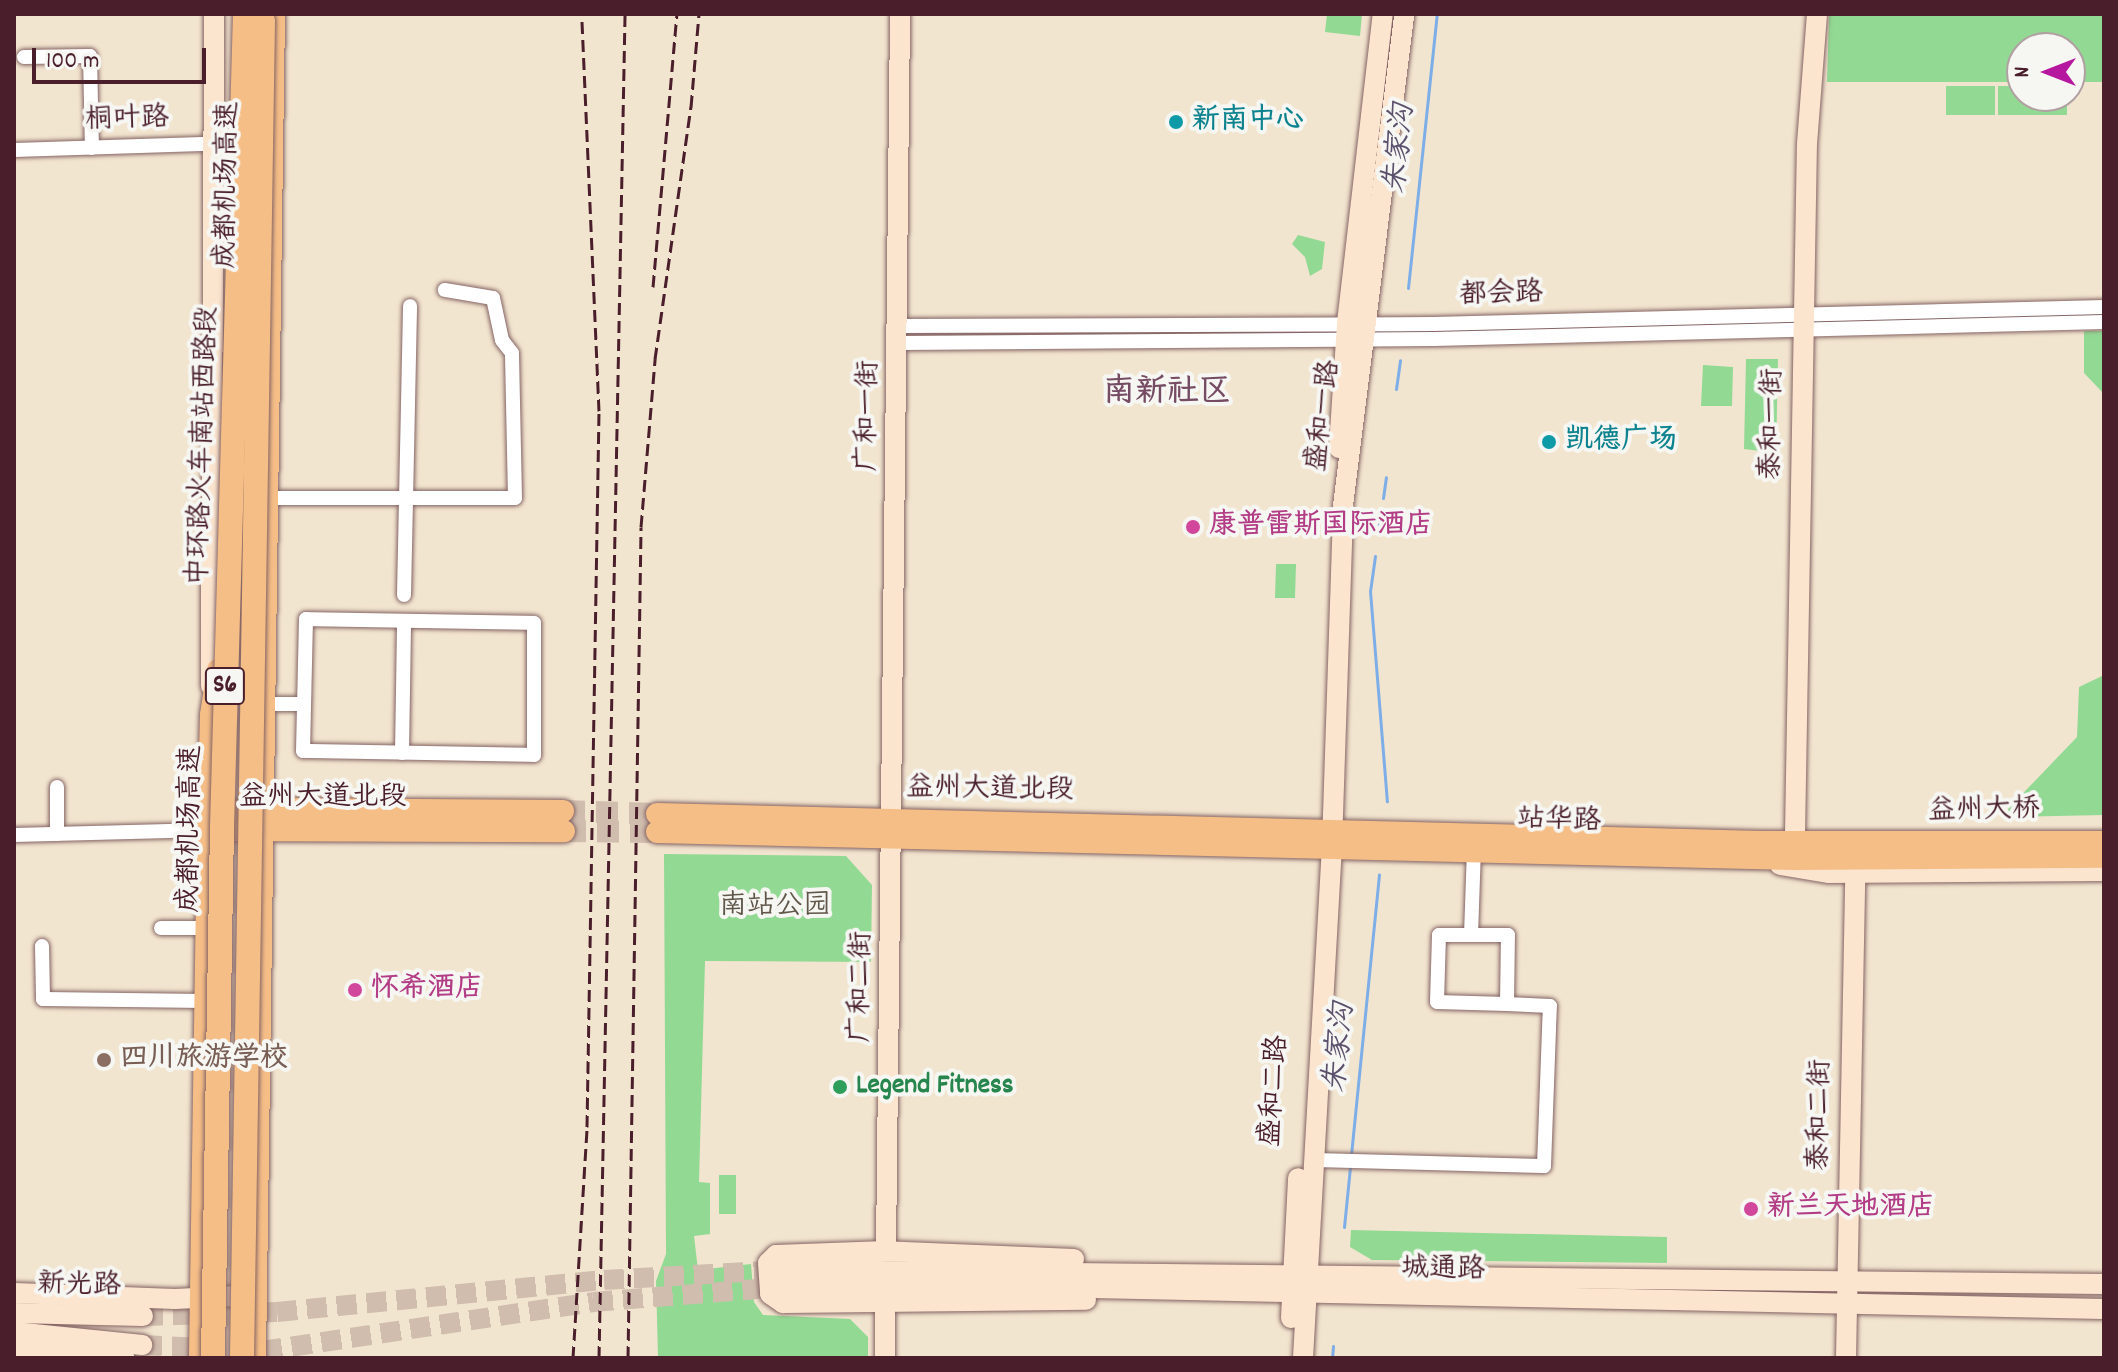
<!DOCTYPE html>
<meta charset="utf-8">
<style>
body{margin:0}
#map{position:relative;width:2118px;height:1372px;overflow:hidden;background:#f2e5cf;font-family:Dekko,"LXGW WenKai TC",sans-serif}
div>[style]{position:absolute}
.green>*{inset:0;background:#92d994}
.stream>*{height:3px;margin:-1.5px;padding:0 1.5px;transform-origin:1.5px;border-radius:1.5px;background:#7daee8}
.secondary-tunnel>*{height:20px;margin-top:-10px;transform-origin:0;background:repeating-linear-gradient(90deg,#d0bdae 0 20px,transparent 0 30px)}
.primary-tunnel>*{height:22px;margin-top:-11px;transform-origin:0;background:repeating-linear-gradient(90deg,#d0bdae 0 22px,transparent 0 33px)}
.roads{filter:drop-shadow(0 0 2px #856464) drop-shadow(0 0 2px #856464)}
.street>*{height:14px;margin:-7px;padding:0 7px;transform-origin:7px;border-radius:7px;background:#fff}
.secondary>*{height:20px;margin:-10px;padding:0 10px;transform-origin:10px;border-radius:10px;background:#fbe5cf}
.primary>*{height:22px;margin:-11px;padding:0 11px;transform-origin:11px;border-radius:11px;background:#f6be87}
.rail>*{height:3px;margin-top:-1.5px;transform-origin:0;background:repeating-linear-gradient(90deg,#4a1f2b 0 12px,transparent 0 18px)}
.bridges{filter:drop-shadow(0 0 2px #856464) drop-shadow(0 0 2px #856464)}
.highway-bridge>*{height:24px;margin:-12px;padding:0 12px;transform-origin:12px;border-radius:12px;background:#f6be87}
.dots>*{width:22px;height:22px;translate:-50% -50%;box-sizing:border-box;border:4px solid #f6f6f2;border-radius:50%}
span{translate:-50% -50%;white-space:nowrap;text-align:center;line-height:1.15;-webkit-text-stroke:8px #f6f6f2;paint-order:stroke}
.shield-label span{padding:2px 6px;background:#f6f6f2;border:2px solid;border-radius:6px;-webkit-text-stroke-width:0}
.shield-label{font-size:26px;color:#4a1f2b;font-weight:700}
.street-label{font-size:28px;color:#4a1f2b}
.culture-label{font-size:28px;color:#0d838f;font-weight:700}
.left{translate:0 -50%;text-align:left}
.hotel-label{font-size:28px;color:#b23c85;font-weight:700}
.park-label{font-size:28px;color:#60574a}
.education-label{font-size:28px;color:#785e54;font-weight:700}
.leisure-label{font-size:28px;color:#27864d;font-weight:700}
.water-label{font-size:30px;color:#5c516d;font-style:italic}
.quarter-label{font-size:32px;color:#754c64;font-weight:700}
.frame{position:absolute;inset:0;border:16px solid #4a1f2b;pointer-events:none}
.north{position:absolute;left:2006px;top:32px;width:80px;height:80px;box-sizing:border-box;background:#f6f6f2;border:2px solid #b1a0a2;border-radius:50%;rotate:270deg;font-size:22px;font-weight:700;line-height:32px;text-align:center;color:#4a1f2b}
.north::after{content:'';display:block;margin:auto;width:28px;height:36px;background:#b5179e;clip-path:polygon(50% 0,100% 100%,50% 72%,0 100%)}
.scale{position:absolute;left:32px;top:48px;width:174px;height:36px;box-sizing:border-box;border:4px solid #4a1f2b;border-top:0;padding-left:10px;font-size:24px;line-height:28px;white-space:nowrap;color:#4a1f2b;-webkit-text-stroke:6px #f6f6f2;paint-order:stroke}
</style>
<div id="map">
<div class="green">
<i style="clip-path:polygon(1327px 14px,1362px 14px,1360px 36px,1325px 32px)"></i>
<i style="clip-path:polygon(1829px 14px,2104px 14px,2104px 82px,2070px 82px,2070px 48px,2022px 48px,2022px 82px,1827px 82px)"></i>
<i style="clip-path:polygon(1946px 86px,1995px 86px,1995px 115px,1946px 115px)"></i>
<i style="clip-path:polygon(1998px 86px,2022px 86px,2022px 96px,2067px 96px,2067px 115px,1998px 115px)"></i>
<i style="clip-path:polygon(1298px 235px,1325px 242px,1322px 269px,1310px 276px,1305px 257px,1292px 244px)"></i>
<i style="clip-path:polygon(2084px 331px,2104px 331px,2104px 394px,2084px 373px)"></i>
<i style="clip-path:polygon(1746px 359px,1778px 359px,1776px 453px,1744px 449px)"></i>
<i style="clip-path:polygon(1703px 365px,1733px 367px,1732px 406px,1701px 406px)"></i>
<i style="clip-path:polygon(1276px 564px,1296px 564px,1295px 598px,1275px 598px)"></i>
<i style="clip-path:polygon(2104px 675px,2104px 815px,2008px 817px,2008px 809px,2077px 737px,2079px 687px)"></i>
<i style="clip-path:polygon(664px 854px,846px 856px,872px 885px,871px 962px,705px 961px,699px 1182px,710px 1183px,710px 1234px,694px 1236px,698px 1270px,751px 1264px,754px 1302px,763px 1315px,850px 1319px,868px 1337px,868px 1358px,658px 1358px,656px 1281px,666px 1254px)"></i>
<i style="clip-path:polygon(719px 1175px,736px 1175px,736px 1214px,719px 1214px)"></i>
<i style="clip-path:polygon(1351px 1230px,1667px 1237px,1667px 1263px,1372px 1260px,1350px 1247px)"></i>
</div>
<div class="stream">
<i style="left:1408px;top:288px;width:276px;rotate:-84deg"></i>
<i style="left:1396px;top:389px;width:29px;rotate:-82deg"></i>
<i style="left:1383px;top:498px;width:21px;rotate:-82deg"></i>
<i style="left:1378px;top:533px;width:14px;rotate:-82deg"></i>
<i style="left:1375px;top:556px;width:35px;rotate:98deg"></i>
<i style="left:1370px;top:591px;width:211px;rotate:85.4deg"></i>
<i style="left:1351px;top:1155px;width:282px;rotate:-84.3deg"></i>
<i style="left:1344px;top:1227px;width:60px;rotate:-84.3deg"></i>
<i style="left:1332px;top:1358px;width:12px;rotate:-85deg"></i>
</div>
<div class="secondary-tunnel">
<i style="left:143px;top:1316px;width:134px;rotate:-1.7deg"></i>
<i style="left:277px;top:1312px;width:329px;rotate:-5.6deg"></i>
<i style="left:604px;top:1280px;width:178px;rotate:-3.2deg"></i>
<i style="left:142px;top:1345px;width:120px;rotate:2.9deg"></i>
<i style="left:262px;top:1351px;width:335px;rotate:-8.4deg"></i>
<i style="left:593px;top:1302px;width:190px;rotate:-4.5deg"></i>
</div>
<div class="primary-tunnel">
<i style="left:563px;top:811px;width:94px;rotate:1.8deg"></i>
<i style="left:564px;top:831px;width:93px;rotate:0.6deg"></i>
</div>
<div class="roads">
<div class="street">
<i style="left:24px;top:57px;width:66px;rotate:-0.9deg"></i>
<i style="left:90px;top:56px;width:92px;rotate:88.8deg"></i>
<i style="left:14px;top:150px;width:228px;rotate:-1.8deg"></i>
<i style="left:899px;top:326px;width:534px;rotate:-0.21deg"></i>
<i style="left:1433px;top:324px;width:671px;rotate:-1.45deg"></i>
<i style="left:899px;top:343px;width:535px;rotate:-0.43deg"></i>
<i style="left:1434px;top:339px;width:670px;rotate:-1.45deg"></i>
<i style="left:268px;top:498px;width:247px"></i>
<i style="left:515px;top:498px;width:145px;rotate:-91.2deg"></i>
<i style="left:512px;top:353px;width:16px;rotate:-128deg"></i>
<i style="left:502px;top:340px;width:43px;rotate:-102.1deg"></i>
<i style="left:493px;top:298px;width:49px;rotate:-170.5deg"></i>
<i style="left:404px;top:595px;width:289px;rotate:-88.8deg"></i>
<i style="left:306px;top:619px;width:228px;rotate:1deg"></i>
<i style="left:534px;top:623px;width:132px;rotate:90deg"></i>
<i style="left:534px;top:755px;width:231px;rotate:-179deg"></i>
<i style="left:303px;top:751px;width:132px;rotate:-88.7deg"></i>
<i style="left:266px;top:704px;width:38px"></i>
<i style="left:402px;top:753px;width:132px;rotate:-89.1deg"></i>
<i style="left:57px;top:787px;width:47px;rotate:90deg"></i>
<i style="left:14px;top:835px;width:194px;rotate:-1.5deg"></i>
<i style="left:1474px;top:849px;width:86px;rotate:92deg"></i>
<i style="left:1471px;top:935px;width:32px;rotate:180deg"></i>
<i style="left:1439px;top:935px;width:67px;rotate:91.7deg"></i>
<i style="left:1437px;top:1002px;width:70px;rotate:1.6deg"></i>
<i style="left:161px;top:928px;width:45px"></i>
<i style="left:42px;top:946px;width:53px;rotate:88.9deg"></i>
<i style="left:43px;top:999px;width:163px;rotate:0.7deg"></i>
<i style="left:1313px;top:1160px;width:231px;rotate:1.5deg"></i>
<i style="left:1544px;top:1166px;width:160px;rotate:-87.9deg"></i>
<i style="left:1550px;top:1006px;width:43px;rotate:-177.3deg"></i>
<i style="left:1507px;top:1004px;width:69px;rotate:-89.2deg"></i>
<i style="left:1508px;top:935px;width:37px;rotate:180deg"></i>
</div>
<div class="secondary">
<i style="left:1339px;top:448px;width:125px;rotate:-86.3deg"></i>
<i style="left:1347px;top:323px;width:311px;rotate:-83.4deg"></i>
<i style="left:211px;top:686px;width:672px;rotate:-89.74deg"></i>
<i style="left:1795px;top:835px;width:691px;rotate:-89.01deg"></i>
<i style="left:1807px;top:144px;width:130px;rotate:-85.6deg"></i>
<i style="left:1780px;top:865px;width:50px;rotate:9.3deg"></i>
<i style="left:1829px;top:873px;width:275px;rotate:-0.4deg"></i>
<i style="left:886px;top:1251px;width:1237px;rotate:-89.35deg"></i>
<i style="left:1074px;top:1259px;width:188px;rotate:-177.6deg"></i>
<i style="left:886px;top:1251px;width:110px;rotate:177.9deg"></i>
<i style="left:776px;top:1255px;width:11px;rotate:135deg"></i>
<i style="left:768px;top:1263px;width:31px;rotate:86deg"></i>
<i style="left:770px;top:1294px;width:16px;rotate:35deg"></i>
<i style="left:783px;top:1303px;width:303px;rotate:-0.6deg"></i>
<i style="left:782px;top:1270px;width:1322px;rotate:0.61deg"></i>
<i style="left:782px;top:1287px;width:263px"></i>
<i style="left:1045px;top:1287px;width:1059px;rotate:1.19deg"></i>
<i style="left:14px;top:1293px;width:161px;rotate:2.1deg"></i>
<i style="left:175px;top:1299px;width:81px;rotate:-2.8deg"></i>
<i style="left:14px;top:1313px;width:129px;rotate:1.3deg"></i>
<i style="left:1291px;top:1318px;width:140px;rotate:-87.1deg"></i>
<i style="left:14px;top:1332px;width:129px;rotate:5.8deg"></i>
<i style="left:14px;top:1347px;width:111px;rotate:5.7deg"></i>
<i style="left:885px;top:1358px;width:56px;rotate:-90deg"></i>
<i style="left:1303px;top:1358px;width:514px;rotate:-86.76deg"></i>
<i style="left:1332px;top:845px;width:339px;rotate:-88.1deg"></i>
<i style="left:1343px;top:506px;width:496px;rotate:-82.9deg"></i>
<i style="left:1846px;top:1358px;width:485px;rotate:-88.9deg"></i>
</div>
<div class="primary">
<i style="left:657px;top:814px;width:1104px;rotate:1.45deg"></i>
<i style="left:1761px;top:842px;width:343px"></i>
<i style="left:211px;top:825px;width:14px;rotate:-56deg"></i>
<i style="left:219px;top:813px;width:45px;rotate:-5.1deg"></i>
<i style="left:264px;top:809px;width:299px;rotate:0.4deg"></i>
<i style="left:208px;top:830px;width:356px;rotate:0.2deg"></i>
<i style="left:657px;top:832px;width:1138px;rotate:1.36deg"></i>
<i style="left:1795px;top:859px;width:309px;rotate:-0.4deg"></i>
<i style="left:200px;top:1358px;width:528px;rotate:-89.13deg"></i>
<i style="left:208px;top:830px;width:115px;rotate:-88.5deg"></i>
<i style="left:211px;top:715px;width:46px;rotate:-81.2deg"></i>
<i style="left:255px;top:1358px;width:1344px;rotate:-89.19deg"></i>
</div>
</div>
<div class="rail">
<i style="left:653px;top:287px;width:274px;rotate:-85deg"></i>
<i style="left:573px;top:1358px;width:231px;rotate:-86.5deg"></i>
<i style="left:587px;top:1127px;width:716px;rotate:-89.04deg"></i>
<i style="left:599px;top:411px;width:397px;rotate:-92.5deg"></i>
<i style="left:599px;top:1358px;width:1344px;rotate:-88.89deg"></i>
<i style="left:628px;top:1358px;width:831px;rotate:-89.1deg"></i>
<i style="left:641px;top:527px;width:169px;rotate:-85.2deg"></i>
<i style="left:655px;top:359px;width:255px;rotate:-81.9deg"></i>
<i style="left:691px;top:107px;width:93px;rotate:-85.1deg"></i>
</div>
<div class="bridges">
<div class="highway-bridge">
<i style="left:213px;top:1358px;width:531px;rotate:-89.03deg"></i>
<i style="left:222px;top:827px;width:813px;rotate:-88.38deg"></i>
<i style="left:242px;top:1358px;width:1337px;rotate:-89.1deg"></i>
</div>
</div>
<div class="dots">
<i style="left:1176px;top:122px;background:#0f9aa8"></i>
<i style="left:1549px;top:442px;background:#0f9aa8"></i>
<i style="left:1193px;top:527px;background:#d1479c"></i>
<i style="left:355px;top:990px;background:#d1479c"></i>
<i style="left:104px;top:1060px;background:#8d6e63"></i>
<i style="left:840px;top:1087px;background:#2e9e5b"></i>
<i style="left:1751px;top:1209px;background:#d1479c"></i>
</div>
<div class="shield-label">
<span style="left:225px;top:686px">S6</span>
</div>
<div class="street-label">
<span style="left:127px;top:121px;rotate:-2deg">桐叶路</span>
<span style="left:229px;top:185px;rotate:-89deg">成都机场高速</span>
<span style="left:1501px;top:296px;rotate:-2deg">都会路</span>
<span style="left:870px;top:416px;rotate:-89deg">广和一街</span>
<span style="left:1325px;top:416px;rotate:-83deg">盛和一路</span>
<span style="left:1774px;top:424px;rotate:-89deg">泰和一街</span>
<span style="left:205px;top:446px;rotate:-88deg">中环路火车南站西路段</span>
<span style="left:990px;top:791px;rotate:1deg">益州大道北段</span>
<span style="left:323px;top:799px">益州大道北段</span>
<span style="left:1984px;top:812px;rotate:-1deg">益州大桥</span>
<span style="left:1559px;top:822px;rotate:2deg">站华路</span>
<span style="left:192px;top:829px;rotate:-89deg">成都机场高速</span>
<span style="left:863px;top:987px;rotate:-89deg">广和二街</span>
<span style="left:1276px;top:1091px;rotate:-86deg">盛和二路</span>
<span style="left:1822px;top:1115px;rotate:-89deg">泰和二街</span>
<span style="left:1443px;top:1271px;rotate:1deg">城通路</span>
<span style="left:79px;top:1287px;rotate:1deg">新光路</span>
</div>
<div class="culture-label">
<span class="left" style="left:1192px;top:122px">新南中心</span>
<span class="left" style="left:1565px;top:442px">凯德广场</span>
</div>
<div class="hotel-label">
<span class="left" style="left:1209px;top:527px">康普雷斯国际酒店</span>
<span class="left" style="left:371px;top:990px">怀希酒店</span>
<span class="left" style="left:1767px;top:1209px">新兰天地酒店</span>
</div>
<div class="park-label">
<span style="left:775px;top:908px">南站公园</span>
</div>
<div class="education-label">
<span class="left" style="left:120px;top:1060px">四川旅游学校</span>
</div>
<div class="leisure-label">
<span class="left" style="left:856px;top:1087px">Legend Fitness</span>
</div>
<div class="water-label">
<span style="left:1402px;top:149px;rotate:-84deg">朱家沟</span>
<span style="left:1342px;top:1048px;rotate:-84deg">朱家沟</span>
</div>
<div class="quarter-label">
<span style="left:1167px;top:394px">南新社区</span>
</div>
<div class="frame"></div>
<div class="north">N</div>
<div class="scale">100 m</div>
</div>
